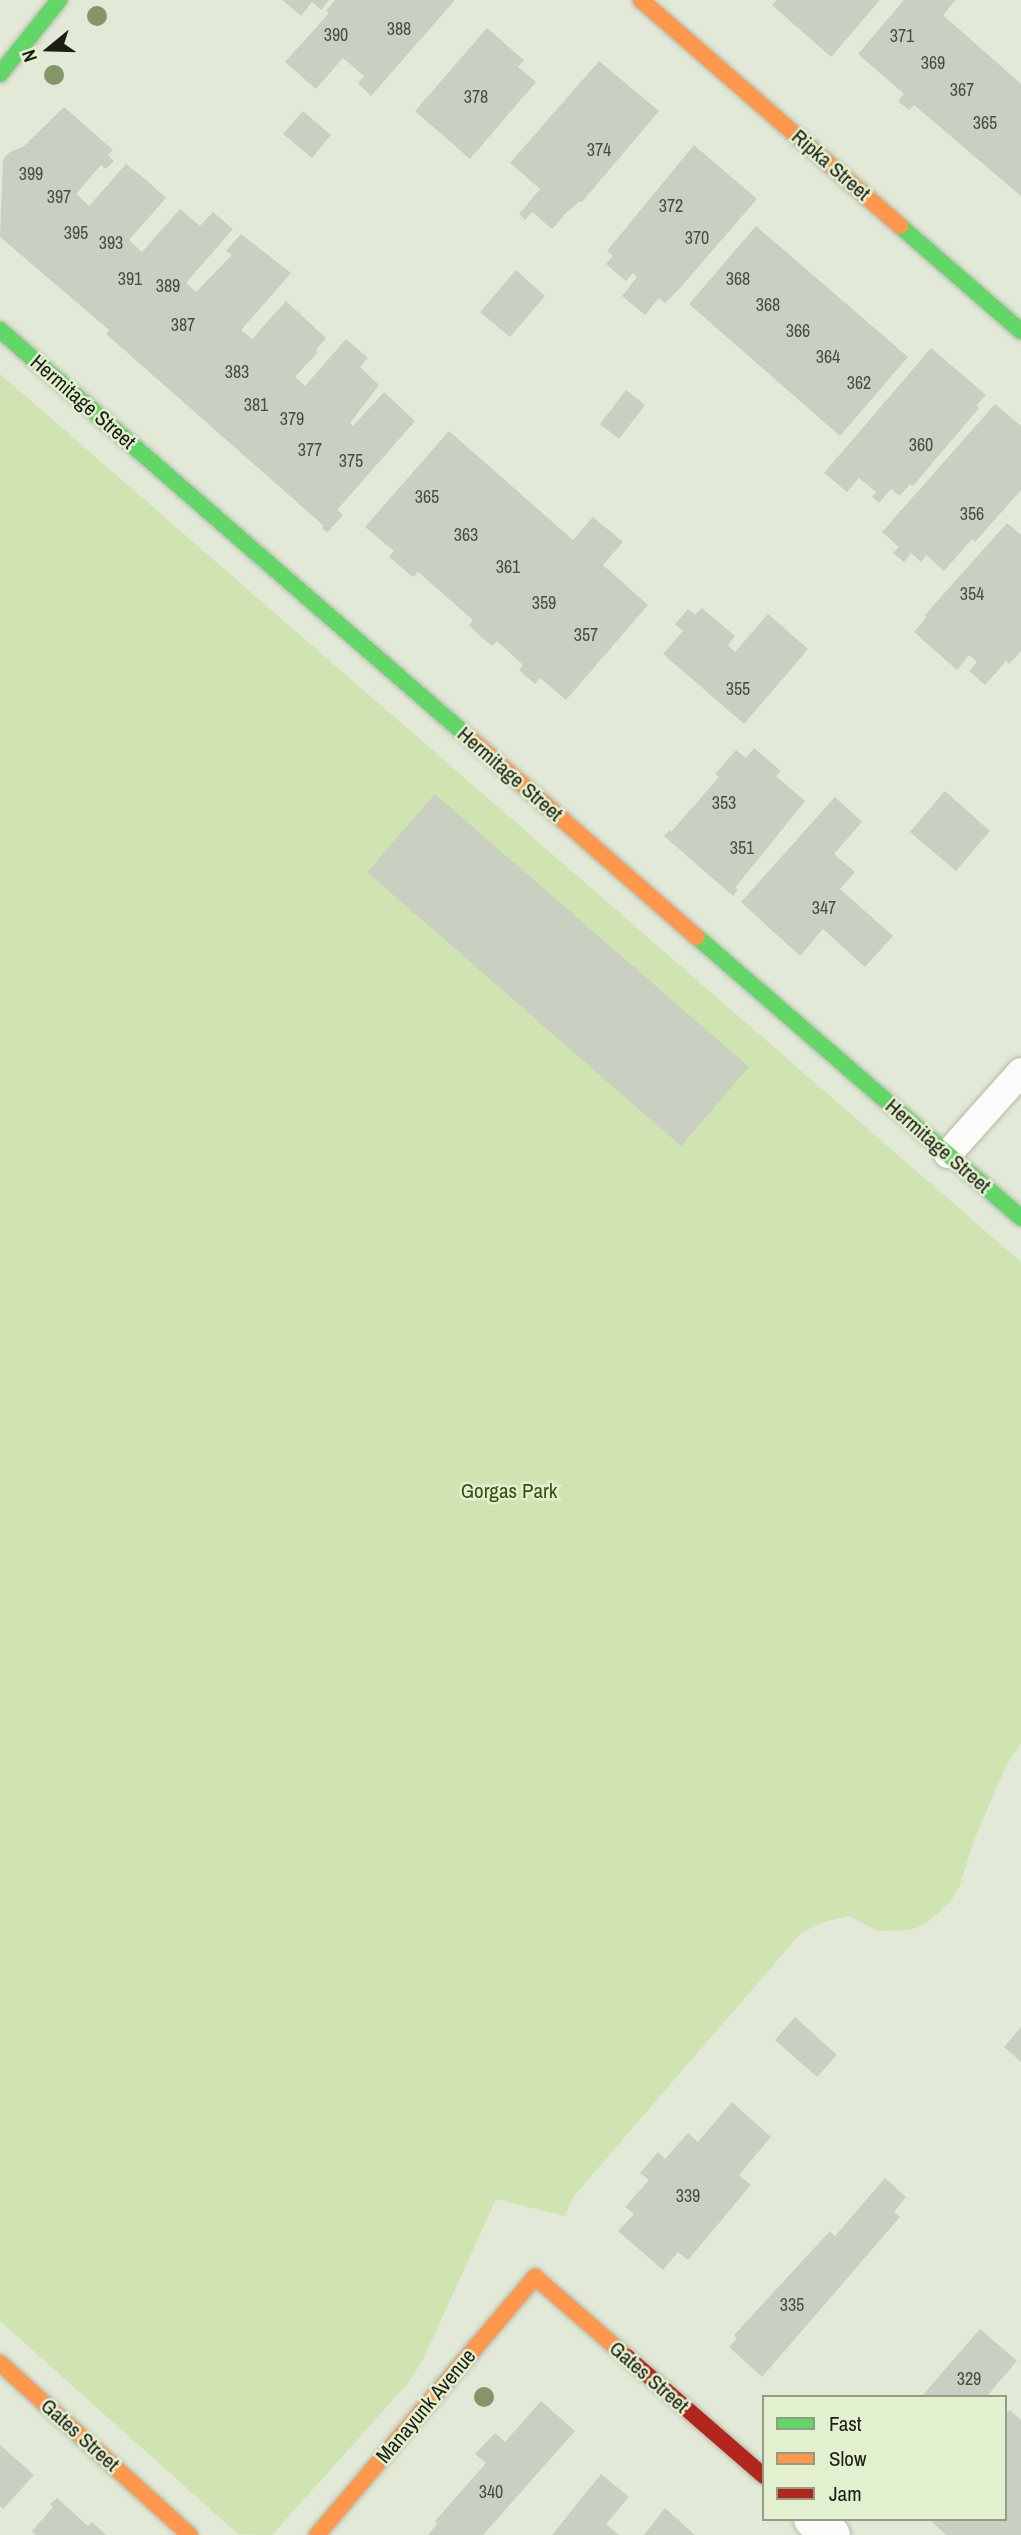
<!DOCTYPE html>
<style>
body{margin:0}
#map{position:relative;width:1021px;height:2535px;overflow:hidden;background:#e2e9d7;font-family:"Archivo Narrow",sans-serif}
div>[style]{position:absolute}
.green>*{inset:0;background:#cfe4b0}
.building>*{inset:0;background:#cad0c1}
.roads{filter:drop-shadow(0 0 2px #b3b9aa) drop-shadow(0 0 2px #b3b9aa)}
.lane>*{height:28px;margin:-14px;padding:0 14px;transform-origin:14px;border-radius:14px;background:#fbfcf9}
.street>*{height:38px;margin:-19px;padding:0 19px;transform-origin:19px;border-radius:19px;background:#fbfcf9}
.fast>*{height:16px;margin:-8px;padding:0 8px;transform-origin:8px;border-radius:8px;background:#63d668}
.slow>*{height:16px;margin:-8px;padding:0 8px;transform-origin:8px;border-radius:8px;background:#ff974d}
.jam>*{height:16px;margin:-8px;padding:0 8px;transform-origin:8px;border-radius:8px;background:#b3261e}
.trees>*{width:20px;height:20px;margin:-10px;border-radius:50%;background:#869469}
span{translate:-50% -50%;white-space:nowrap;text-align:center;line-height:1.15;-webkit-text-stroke:5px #e3f0d0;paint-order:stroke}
.number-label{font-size:18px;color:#484d41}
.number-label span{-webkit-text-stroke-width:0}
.street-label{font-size:21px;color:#1b1f14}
.park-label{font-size:21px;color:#3b4f0f}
.legend{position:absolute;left:762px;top:2395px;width:245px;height:126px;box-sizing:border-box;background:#e3f0d0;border:2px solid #939c85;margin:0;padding:9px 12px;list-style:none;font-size:21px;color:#1b1f14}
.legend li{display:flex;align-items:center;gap:14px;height:35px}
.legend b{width:35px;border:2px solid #939c85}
.north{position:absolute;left:14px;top:14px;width:70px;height:70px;-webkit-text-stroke:5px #e3f0d0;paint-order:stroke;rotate:251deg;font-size:19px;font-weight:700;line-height:28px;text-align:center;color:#1b1f14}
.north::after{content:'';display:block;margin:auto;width:24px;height:32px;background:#1b1f14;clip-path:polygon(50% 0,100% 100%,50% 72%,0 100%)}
</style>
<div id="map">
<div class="green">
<i style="clip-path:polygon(0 374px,1021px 1262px,1021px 1743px,1007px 1764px,974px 1840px,959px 1888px,950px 1902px,925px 1924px,910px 1930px,878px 1931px,849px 1916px,823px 1922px,801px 1933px,573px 2197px,565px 2216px,496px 2199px,423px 2360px,408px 2383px,272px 2535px,238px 2534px,0 2321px)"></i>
</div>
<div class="building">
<i style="clip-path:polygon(282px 0,329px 0,321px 10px,312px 2px,301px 16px)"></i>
<i style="clip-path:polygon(335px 0,455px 0,371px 96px,358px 83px,364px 76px,343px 58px,316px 89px,285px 62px,329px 13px,326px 11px)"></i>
<i style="clip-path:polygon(777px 0,880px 0,831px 57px,772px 5px)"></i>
<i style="clip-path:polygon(904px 0,956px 0,943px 15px,1021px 84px,1021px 196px,914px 105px,909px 110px,898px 101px,904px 94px,858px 54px)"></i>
<i style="clip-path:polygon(487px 28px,524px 60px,518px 67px,536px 82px,470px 159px,415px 111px)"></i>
<i style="clip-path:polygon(599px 61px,659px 111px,582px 202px,580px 201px,567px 212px,552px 229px,532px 212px,525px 220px,519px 214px,540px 189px,510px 163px)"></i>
<i style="clip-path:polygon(64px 107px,113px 150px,108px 155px,114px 161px,106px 169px,101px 165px,76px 194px,83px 200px,89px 206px,126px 164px,145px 179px,166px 198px,129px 240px,142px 252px,180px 209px,200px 226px,213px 212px,233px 229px,186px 283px,196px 292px,232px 255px,226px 251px,241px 234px,291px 273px,241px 330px,252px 339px,286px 301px,326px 338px,316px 350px,318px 352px,295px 377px,305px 386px,346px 339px,368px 358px,360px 367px,379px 385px,350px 423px,353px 426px,384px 392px,415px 421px,337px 510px,343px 515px,327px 533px,322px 528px,324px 526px,106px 334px,109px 330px,0 237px,3px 159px,10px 152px,23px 147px)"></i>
<i style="clip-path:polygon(303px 111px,331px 135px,312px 158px,283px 134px)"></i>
<i style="clip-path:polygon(694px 145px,757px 199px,680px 288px,665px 303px,659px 298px,645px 315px,622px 296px,637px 277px,633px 273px,626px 281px,606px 264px,613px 256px,607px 251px)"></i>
<i style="clip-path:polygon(756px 226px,908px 357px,840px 436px,689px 304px)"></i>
<i style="clip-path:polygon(516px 270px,545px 296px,510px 337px,480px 312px)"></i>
<i style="clip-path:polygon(931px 348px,986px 395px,976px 406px,979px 408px,913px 486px,910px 484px,900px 496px,891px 489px,879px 503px,872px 497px,876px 492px,859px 478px,847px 492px,824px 473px)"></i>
<i style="clip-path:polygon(626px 390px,645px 405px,619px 439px,600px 424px)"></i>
<i style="clip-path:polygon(995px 404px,1021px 426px,1021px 490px,975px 542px,972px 539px,944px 571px,926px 555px,921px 562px,911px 553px,904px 562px,893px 553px,899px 547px,882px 532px)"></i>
<i style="clip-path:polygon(449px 431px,573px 540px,593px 517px,623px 542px,603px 565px,648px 605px,566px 700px,540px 678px,535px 684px,519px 670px,523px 665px,497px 641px,492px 646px,481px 637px,469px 625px,473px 620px,418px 572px,413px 577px,389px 557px,394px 551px,365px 527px)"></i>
<i style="clip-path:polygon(1007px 523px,1021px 535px,1021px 651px,1009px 664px,1006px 661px,985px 685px,969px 671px,977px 662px,969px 655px,957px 670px,914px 632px,927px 617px,924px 616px)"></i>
<i style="clip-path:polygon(702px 608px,735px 636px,728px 645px,735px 652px,768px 614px,808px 649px,744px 724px,663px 654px,683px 631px,675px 624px,688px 609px,695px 615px)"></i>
<i style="clip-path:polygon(754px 748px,781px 771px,776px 776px,805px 801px,735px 888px,738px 890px,733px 896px,664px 836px,669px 830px,671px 832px,719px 777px,715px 774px,736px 750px,746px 758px)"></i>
<i style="clip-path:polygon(945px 791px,990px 831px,956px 871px,910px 832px)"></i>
<i style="clip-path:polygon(435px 794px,749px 1067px,681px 1146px,367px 872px)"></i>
<i style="clip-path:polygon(835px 797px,862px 822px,834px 854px,855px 872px,840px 889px,893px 936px,865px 967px,823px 929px,800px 956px,741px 902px)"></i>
<i style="clip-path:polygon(795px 2017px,837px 2055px,817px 2077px,775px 2040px)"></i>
<i style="clip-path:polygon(1021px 2027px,1021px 2062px,1004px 2047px)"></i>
<i style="clip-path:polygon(732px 2102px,771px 2137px,739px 2175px,751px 2185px,688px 2260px,678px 2252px,663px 2270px,618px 2231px,634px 2214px,625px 2207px,649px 2180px,640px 2173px,658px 2152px,665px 2159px,688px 2133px,698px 2142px)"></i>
<i style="clip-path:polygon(885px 2178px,906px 2197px,894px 2212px,900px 2217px,762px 2377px,729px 2347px,737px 2338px,734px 2335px,830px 2231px,835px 2236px)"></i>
<i style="clip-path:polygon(980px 2329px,1017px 2361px,986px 2397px,921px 2397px)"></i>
<i style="clip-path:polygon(541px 2401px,575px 2431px,483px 2535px,428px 2535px,437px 2524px,435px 2521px,486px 2463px,475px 2454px,495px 2433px,505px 2442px)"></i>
<i style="clip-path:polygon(1010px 2410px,1021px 2420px,1021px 2535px,946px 2535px,929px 2519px,1005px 2519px,1005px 2415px)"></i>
<i style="clip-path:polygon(0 2445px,34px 2475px,3px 2509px,0 2506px)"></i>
<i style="clip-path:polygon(601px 2474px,629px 2497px,606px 2524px,619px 2535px,552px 2535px)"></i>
<i style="clip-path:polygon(57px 2498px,88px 2526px,92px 2522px,106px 2535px,36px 2535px,32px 2531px,53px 2507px,50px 2504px)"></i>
<i style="clip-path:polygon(665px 2508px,695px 2535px,644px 2535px)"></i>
</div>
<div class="roads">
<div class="lane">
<i style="left:948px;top:1154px;width:110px;rotate:-48.3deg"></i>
</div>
<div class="street">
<i style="left:813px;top:2519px;width:24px;rotate:42deg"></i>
</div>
<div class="fast">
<i style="left:0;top:74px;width:95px;rotate:-51.4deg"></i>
<i style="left:900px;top:226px;width:160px;rotate:41deg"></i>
<i style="left:0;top:330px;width:619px;rotate:41deg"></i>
<i style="left:697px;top:937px;width:429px;rotate:40.9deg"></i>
</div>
<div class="slow">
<i style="left:641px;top:0;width:344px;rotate:41.1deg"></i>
<i style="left:467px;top:736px;width:305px;rotate:41.2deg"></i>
<i style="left:0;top:2363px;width:256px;rotate:42.2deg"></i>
<i style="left:317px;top:2535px;width:338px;rotate:-49.8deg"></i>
<i style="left:535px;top:2277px;width:122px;rotate:41deg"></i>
</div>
<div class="jam">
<i style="left:627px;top:2357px;width:181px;rotate:41deg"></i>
</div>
</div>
<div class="trees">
<i style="left:97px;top:16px"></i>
<i style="left:54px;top:75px"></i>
<i style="left:484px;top:2397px"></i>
</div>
<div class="number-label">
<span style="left:399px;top:29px">388</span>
<span style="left:336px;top:35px">390</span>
<span style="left:902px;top:36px">371</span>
<span style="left:933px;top:63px">369</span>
<span style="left:962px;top:90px">367</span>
<span style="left:476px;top:97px">378</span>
<span style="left:985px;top:123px">365</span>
<span style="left:599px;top:150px">374</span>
<span style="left:31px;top:174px">399</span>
<span style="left:59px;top:197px">397</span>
<span style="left:671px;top:206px">372</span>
<span style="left:76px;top:233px">395</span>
<span style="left:697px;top:238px">370</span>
<span style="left:111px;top:243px">393</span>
<span style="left:130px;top:279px">391</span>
<span style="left:738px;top:279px">368</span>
<span style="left:168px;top:286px">389</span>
<span style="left:768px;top:305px">368</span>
<span style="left:183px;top:325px">387</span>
<span style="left:798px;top:331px">366</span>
<span style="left:828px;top:357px">364</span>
<span style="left:237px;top:372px">383</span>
<span style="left:859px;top:383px">362</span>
<span style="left:256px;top:405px">381</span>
<span style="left:292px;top:419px">379</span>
<span style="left:921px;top:445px">360</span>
<span style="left:310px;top:450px">377</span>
<span style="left:351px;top:461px">375</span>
<span style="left:427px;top:497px">365</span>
<span style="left:972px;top:514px">356</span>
<span style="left:466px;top:535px">363</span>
<span style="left:508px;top:567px">361</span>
<span style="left:972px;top:594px">354</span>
<span style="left:544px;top:603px">359</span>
<span style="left:586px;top:635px">357</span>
<span style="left:738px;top:689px">355</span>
<span style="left:724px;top:803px">353</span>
<span style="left:742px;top:848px">351</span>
<span style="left:824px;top:908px">347</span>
<span style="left:688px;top:2196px">339</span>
<span style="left:792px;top:2305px">335</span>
<span style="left:969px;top:2379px">329</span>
<span style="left:491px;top:2492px">340</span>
</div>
<div class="street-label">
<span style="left:831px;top:165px;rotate:41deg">Ripka Street</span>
<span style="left:83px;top:402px;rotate:41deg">Hermitage Street</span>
<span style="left:510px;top:774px;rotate:41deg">Hermitage Street</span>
<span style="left:938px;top:1146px;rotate:41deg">Hermitage Street</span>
<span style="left:649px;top:2377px;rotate:41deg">Gates Street</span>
<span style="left:426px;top:2406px;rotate:-50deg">Manayunk Avenue</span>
<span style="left:80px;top:2435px;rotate:42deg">Gates Street</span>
</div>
<div class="park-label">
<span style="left:509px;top:1491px">Gorgas Park</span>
</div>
<ul class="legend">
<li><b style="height:9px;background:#63d668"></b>Fast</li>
<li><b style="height:9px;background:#ff974d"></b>Slow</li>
<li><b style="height:9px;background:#b3261e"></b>Jam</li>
</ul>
<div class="north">N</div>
</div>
